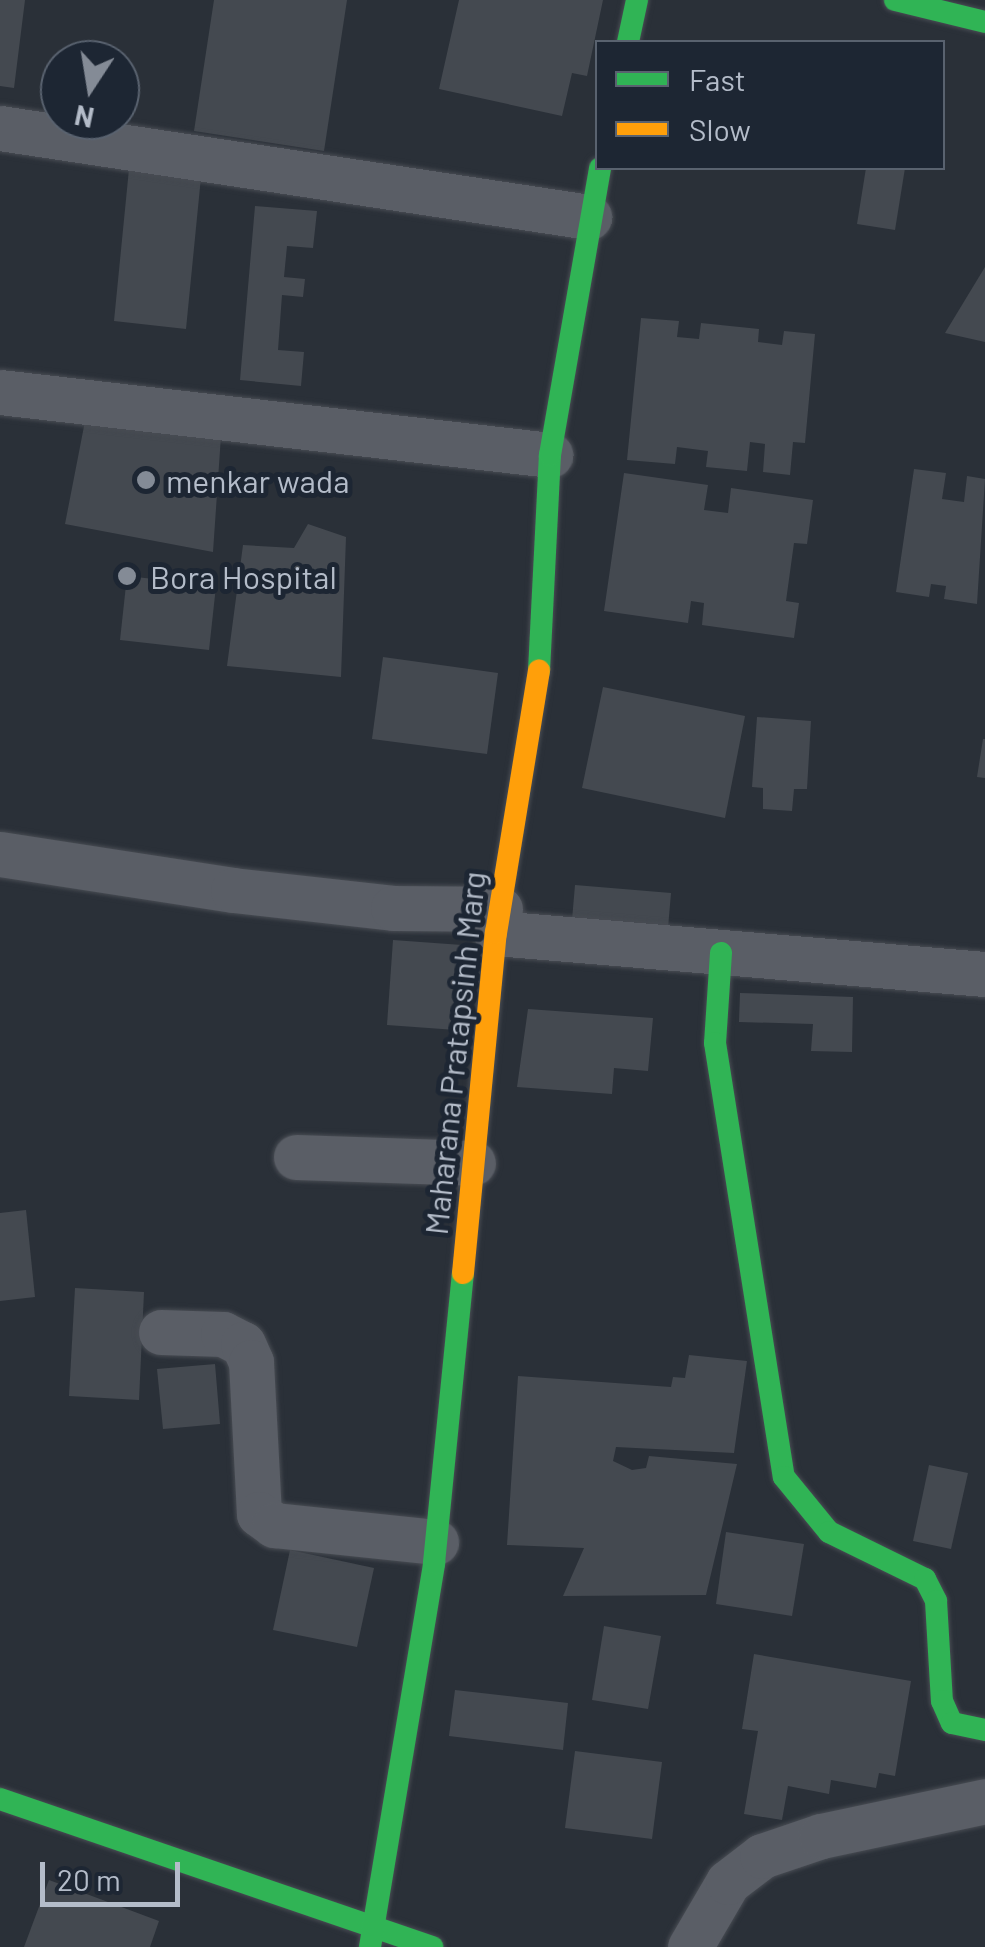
<!DOCTYPE html>
<style>
body{margin:0}
#map{position:relative;width:985px;height:1947px;overflow:hidden;background:#2a3038;font-family:Barlow,sans-serif}
div>[style]{position:absolute}
.building>*{inset:0;background:#444950}
.roads{filter:drop-shadow(0 0 2px #484c53) drop-shadow(0 0 2px #484c53)}
.street>*{height:45px;margin:-22.5px;padding:0 22.5px;transform-origin:22.5px;border-radius:22.5px;background:#5a5e66}
.fast>*{height:22px;margin:-11px;padding:0 11px;transform-origin:11px;border-radius:11px;background:#30b455}
.slow>*{height:22px;margin:-11px;padding:0 11px;transform-origin:11px;border-radius:11px;background:#ff9f0a}
.dots>*{width:28px;height:28px;translate:-50% -50%;box-sizing:border-box;border:5px solid #1d2633;border-radius:50%}
span{translate:-50% -50%;white-space:nowrap;text-align:center;line-height:1.15;-webkit-text-stroke:10px #1d2633;paint-order:stroke}
.poi-label{font-size:32px;color:#b4bcc9}
.left{translate:0 -50%;text-align:left}
.street-label{font-size:32px;color:#b4bcc9}
.legend{position:absolute;left:595px;top:40px;width:350px;height:130px;box-sizing:border-box;background:#1d2633;border:2px solid #59626f;margin:0;padding:12px 18px;list-style:none;font-size:30px;color:#b4bcc9}
.legend li{display:flex;align-items:center;gap:20px;height:50px}
.legend b{width:50px;border:2px solid #59626f}
.north{position:absolute;left:40px;top:40px;width:100px;height:100px;box-sizing:border-box;background:#1d2633;border:2px solid #59626f;border-radius:50%;rotate:192deg;font-size:28px;font-weight:700;line-height:40px;text-align:center;color:#b4bcc9}
.north::after{content:'';display:block;margin:auto;width:35px;height:45px;background:#848b96;clip-path:polygon(50% 0,100% 100%,50% 72%,0 100%)}
.scale{position:absolute;left:40px;top:1862px;width:140px;height:45px;box-sizing:border-box;border:5px solid #b4bcc9;border-top:0;padding-left:12px;font-size:30px;line-height:35px;white-space:nowrap;color:#b4bcc9;-webkit-text-stroke:8px #1d2633;paint-order:stroke}
</style>
<div id="map">
<div class="building">
<i style="clip-path:polygon(0 0,25px 0,14px 88px,0 86px)"></i>
<i style="clip-path:polygon(214px 0,347px 0,324px 151px,194px 131px)"></i>
<i style="clip-path:polygon(459px 0,603px 0,587px 76px,572px 73px,562px 116px,439px 89px)"></i>
<i style="clip-path:polygon(866px 168px,905px 168px,895px 230px,857px 224px)"></i>
<i style="clip-path:polygon(129px 169px,201px 177px,186px 329px,114px 321px)"></i>
<i style="clip-path:polygon(255px 206px,317px 211px,313px 248px,287px 246px,284px 277px,305px 279px,303px 297px,282px 295px,278px 350px,304px 352px,301px 386px,240px 380px)"></i>
<i style="clip-path:polygon(985px 267px,985px 342px,945px 333px)"></i>
<i style="clip-path:polygon(641px 318px,679px 321px,677px 337px,699px 339px,701px 323px,759px 329px,758px 342px,782px 345px,784px 331px,815px 334px,805px 443px,793px 442px,790px 475px,763px 472px,765px 444px,750px 442px,747px 471px,706px 467px,708px 451px,677px 447px,675px 464px,627px 460px)"></i>
<i style="clip-path:polygon(86px 416px,146px 432px,221px 436px,213px 552px,65px 524px)"></i>
<i style="clip-path:polygon(914px 469px,946px 473px,942px 499px,964px 502px,967px 476px,985px 479px,977px 604px,944px 599px,946px 586px,931px 584px,929px 597px,896px 592px)"></i>
<i style="clip-path:polygon(624px 473px,708px 485px,704px 510px,728px 513px,731px 488px,813px 500px,807px 544px,794px 543px,786px 601px,799px 603px,794px 638px,702px 625px,704px 603px,691px 601px,688px 623px,604px 611px)"></i>
<i style="clip-path:polygon(308px 524px,346px 537px,341px 677px,227px 666px,243px 545px,294px 548px)"></i>
<i style="clip-path:polygon(127px 576px,216px 586px,209px 650px,120px 640px)"></i>
<i style="clip-path:polygon(383px 657px,498px 673px,487px 754px,372px 739px)"></i>
<i style="clip-path:polygon(603px 687px,745px 716px,725px 818px,582px 788px)"></i>
<i style="clip-path:polygon(757px 717px,811px 721px,807px 789px,794px 789px,792px 811px,763px 809px,763px 788px,752px 787px)"></i>
<i style="clip-path:polygon(983px 739px,985px 739px,985px 778px,977px 777px)"></i>
<i style="clip-path:polygon(575px 885px,671px 893px,668px 928px,572px 920px)"></i>
<i style="clip-path:polygon(393px 940px,462px 945px,456px 1030px,387px 1025px)"></i>
<i style="clip-path:polygon(740px 993px,853px 997px,852px 1052px,811px 1051px,813px 1024px,739px 1022px)"></i>
<i style="clip-path:polygon(528px 1009px,653px 1018px,648px 1071px,614px 1068px,612px 1094px,517px 1087px)"></i>
<i style="clip-path:polygon(26px 1210px,35px 1297px,0 1301px,0 1213px)"></i>
<i style="clip-path:polygon(75px 1288px,144px 1292px,139px 1400px,69px 1396px)"></i>
<i style="clip-path:polygon(689px 1355px,747px 1361px,734px 1453px,616px 1447px,613px 1461px,632px 1470px,646px 1468px,649px 1456px,737px 1464px,706px 1595px,563px 1596px,584px 1548px,507px 1545px,518px 1376px,671px 1387px,673px 1377px,685px 1378px)"></i>
<i style="clip-path:polygon(215px 1364px,220px 1424px,163px 1429px,157px 1369px)"></i>
<i style="clip-path:polygon(929px 1465px,968px 1473px,951px 1549px,913px 1541px)"></i>
<i style="clip-path:polygon(726px 1532px,804px 1544px,792px 1616px,716px 1604px)"></i>
<i style="clip-path:polygon(290px 1550px,374px 1568px,357px 1647px,273px 1630px)"></i>
<i style="clip-path:polygon(604px 1626px,661px 1636px,648px 1709px,592px 1700px)"></i>
<i style="clip-path:polygon(754px 1654px,911px 1681px,895px 1776px,879px 1773px,876px 1788px,831px 1780px,829px 1794px,788px 1786px,782px 1820px,744px 1814px,758px 1731px,742px 1729px)"></i>
<i style="clip-path:polygon(455px 1690px,568px 1703px,563px 1750px,449px 1736px)"></i>
<i style="clip-path:polygon(575px 1751px,662px 1762px,652px 1839px,565px 1828px)"></i>
<i style="clip-path:polygon(49px 1880px,159px 1921px,150px 1947px,24px 1947px)"></i>
</div>
<div class="roads">
<div class="street">
<i style="left:0;top:128px;width:596px;rotate:8.59deg"></i>
<i style="left:0;top:392px;width:554px;rotate:6.53deg"></i>
<i style="left:0;top:854px;width:236px;rotate:8.8deg"></i>
<i style="left:233px;top:890px;width:161px;rotate:6.4deg"></i>
<i style="left:393px;top:908px;width:107px;rotate:0.5deg"></i>
<i style="left:496px;top:933px;width:491px;rotate:4.8deg"></i>
<i style="left:296px;top:1157px;width:177px;rotate:1.9deg"></i>
<i style="left:161px;top:1332px;width:62px;rotate:1.8deg"></i>
<i style="left:223px;top:1334px;width:22px;rotate:27deg"></i>
<i style="left:243px;top:1344px;width:20px;rotate:66deg"></i>
<i style="left:251px;top:1362px;width:152px;rotate:87deg"></i>
<i style="left:259px;top:1514px;width:19px;rotate:36deg"></i>
<i style="left:274px;top:1525px;width:163px;rotate:6deg"></i>
<i style="left:690px;top:1947px;width:75px;rotate:-59.7deg"></i>
<i style="left:728px;top:1882px;width:43px;rotate:-37.4deg"></i>
<i style="left:762px;top:1856px;width:62px;rotate:-18.7deg"></i>
<i style="left:821px;top:1836px;width:168px;rotate:-12deg"></i>
</div>
<div class="fast">
<i style="left:895px;top:0;width:93px;rotate:13.7deg"></i>
<i style="left:628px;top:42px;width:43px;rotate:-77.9deg"></i>
<i style="left:539px;top:671px;width:216px;rotate:-87.1deg"></i>
<i style="left:550px;top:455px;width:291px;rotate:-80.1deg"></i>
<i style="left:721px;top:953px;width:90px;rotate:93.8deg"></i>
<i style="left:715px;top:1043px;width:439px;rotate:81deg"></i>
<i style="left:784px;top:1477px;width:71px;rotate:50.7deg"></i>
<i style="left:829px;top:1532px;width:107px;rotate:26.1deg"></i>
<i style="left:925px;top:1579px;width:25px;rotate:63deg"></i>
<i style="left:936px;top:1601px;width:100px;rotate:86.6deg"></i>
<i style="left:942px;top:1701px;width:24px;rotate:66deg"></i>
<i style="left:952px;top:1723px;width:34px;rotate:12deg"></i>
<i style="left:0;top:1799px;width:457px;rotate:18.9deg"></i>
<i style="left:370px;top:1947px;width:389px;rotate:-80.5deg"></i>
<i style="left:434px;top:1563px;width:291px;rotate:-84.3deg"></i>
</div>
<div class="slow">
<i style="left:463px;top:1273px;width:342px;rotate:-84.5deg"></i>
<i style="left:496px;top:933px;width:266px;rotate:-80.7deg"></i>
</div>
</div>
<div class="dots">
<i style="left:146px;top:480px;background:#848b96"></i>
<i style="left:127px;top:576px;background:#848b96"></i>
</div>
<div class="poi-label">
<span class="left" style="left:166px;top:480px">menkar wada</span>
<span class="left" style="left:150px;top:576px">Bora Hospital</span>
</div>
<div class="street-label">
<span style="left:454px;top:1053px;rotate:-84deg">Maharana Pratapsinh Marg</span>
</div>
<ul class="legend">
<li><b style="height:12px;background:#30b455"></b>Fast</li>
<li><b style="height:12px;background:#ff9f0a"></b>Slow</li>
</ul>
<div class="north">N</div>
<div class="scale">20 m</div>
</div>
